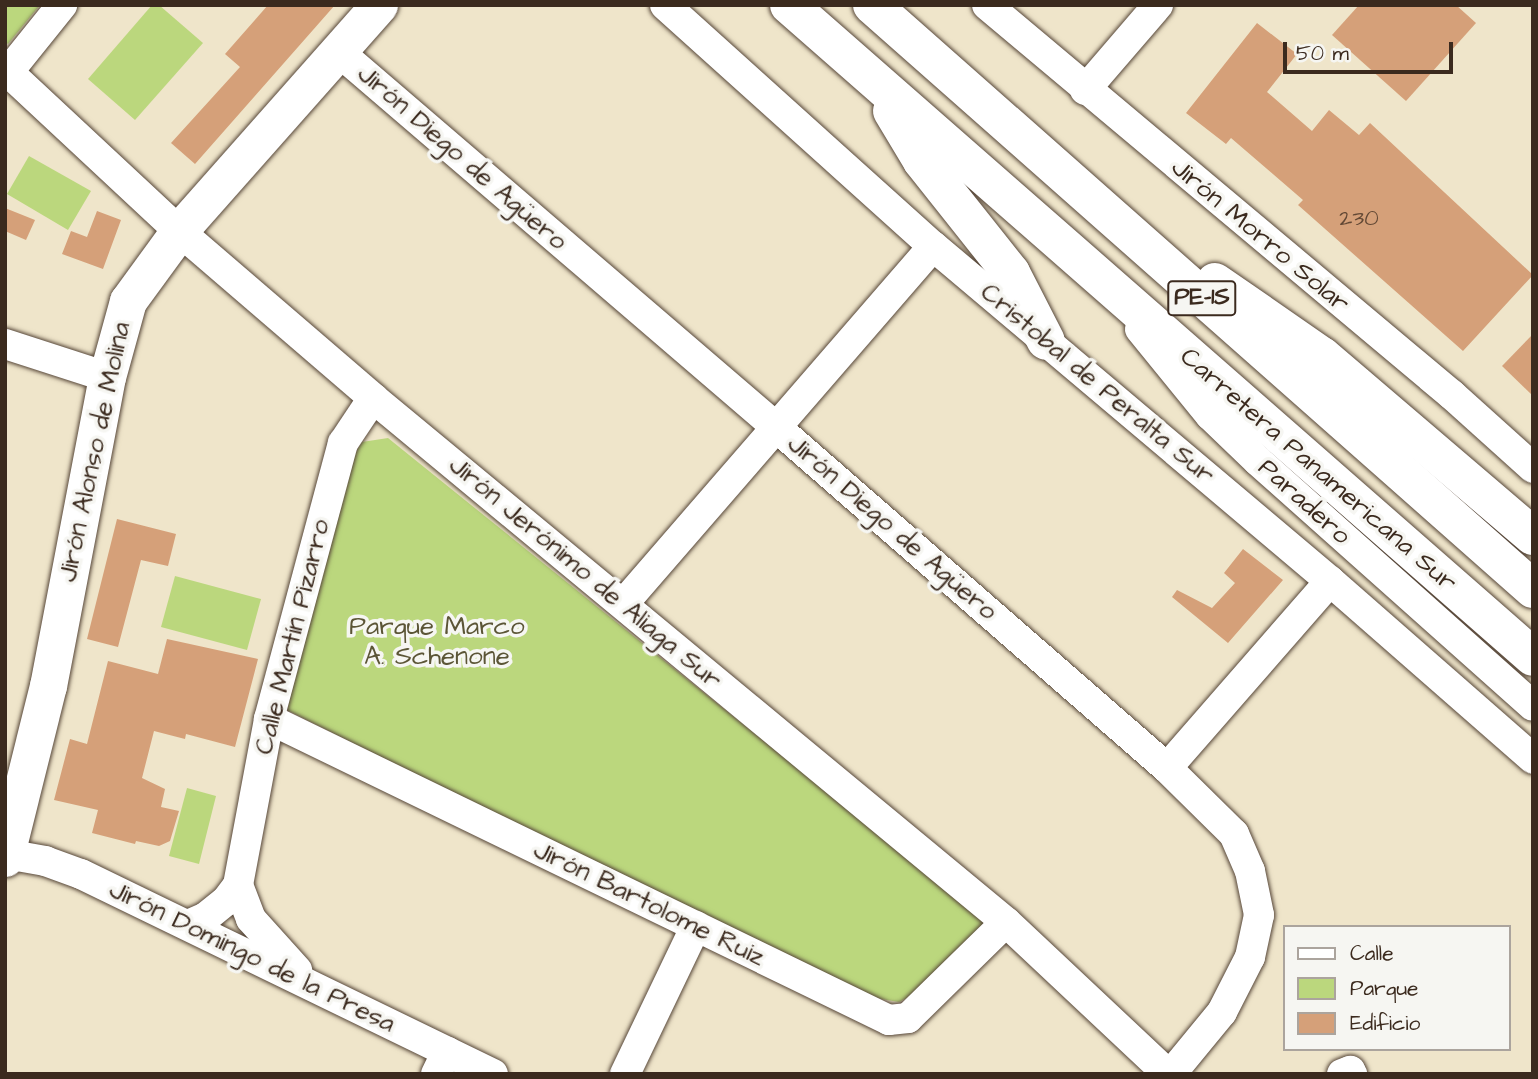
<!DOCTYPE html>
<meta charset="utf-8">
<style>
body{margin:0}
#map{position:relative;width:1538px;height:1079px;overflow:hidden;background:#efe5ca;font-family:"Architects Daughter",sans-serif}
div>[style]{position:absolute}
.green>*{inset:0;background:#bbd77d}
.building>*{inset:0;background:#d5a079}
.roads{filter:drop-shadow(0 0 2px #564638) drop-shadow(0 0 2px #564638)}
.minor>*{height:30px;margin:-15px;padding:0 15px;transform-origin:15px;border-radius:15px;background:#fff}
.major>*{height:37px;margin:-18.5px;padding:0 18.5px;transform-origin:18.5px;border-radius:18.5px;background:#fff}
.highway>*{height:38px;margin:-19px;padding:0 19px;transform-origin:19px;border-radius:19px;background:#fff}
span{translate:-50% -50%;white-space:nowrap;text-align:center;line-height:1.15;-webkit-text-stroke:7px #f6f6f2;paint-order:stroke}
.number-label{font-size:23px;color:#624835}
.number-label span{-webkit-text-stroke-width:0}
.shield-label span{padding:2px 5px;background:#f6f6f2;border:2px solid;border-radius:5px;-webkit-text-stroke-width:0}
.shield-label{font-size:24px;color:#3b2a1e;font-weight:700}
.street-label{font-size:26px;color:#3b2a1e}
.park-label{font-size:26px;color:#5b5536}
.frame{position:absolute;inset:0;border:7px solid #3b2a1e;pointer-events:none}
.legend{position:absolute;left:1283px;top:925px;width:228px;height:126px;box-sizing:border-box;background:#f6f6f2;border:2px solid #aba49d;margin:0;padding:9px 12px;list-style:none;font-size:21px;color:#3b2a1e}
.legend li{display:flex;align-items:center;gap:14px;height:35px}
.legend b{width:35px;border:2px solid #aba49d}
.scale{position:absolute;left:1283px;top:42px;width:170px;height:32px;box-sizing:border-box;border:4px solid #3b2a1e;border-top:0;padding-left:9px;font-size:21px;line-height:24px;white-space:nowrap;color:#3b2a1e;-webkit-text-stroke:5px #f6f6f2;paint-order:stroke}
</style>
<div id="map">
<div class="green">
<i style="clip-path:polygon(5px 5px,40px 5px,8px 44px,5px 42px)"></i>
<i style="clip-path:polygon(152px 5px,159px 5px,203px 43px,135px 120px,88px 79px)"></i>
<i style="clip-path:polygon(29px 156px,91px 191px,68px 230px,7px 194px)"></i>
<i style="clip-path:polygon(388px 438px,987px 921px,931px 985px,899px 1002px,856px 995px,287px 710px,350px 462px,362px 442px)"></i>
<i style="clip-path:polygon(175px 576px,261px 599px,247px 650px,161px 627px)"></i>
<i style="clip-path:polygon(187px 788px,216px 796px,199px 864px,169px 856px)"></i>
</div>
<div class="building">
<i style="clip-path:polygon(268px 5px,335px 5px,195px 164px,171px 143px,240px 67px,225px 54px)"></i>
<i style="clip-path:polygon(1359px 5px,1456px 5px,1476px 23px,1406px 101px,1332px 35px)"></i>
<i style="clip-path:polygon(1257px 23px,1297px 54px,1267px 92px,1312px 131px,1329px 110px,1359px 135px,1370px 123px,1533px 275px,1463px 351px,1298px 205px,1303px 200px,1231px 138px,1226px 144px,1186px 113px)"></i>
<i style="clip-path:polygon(5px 208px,35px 220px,26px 240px,5px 231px)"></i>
<i style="clip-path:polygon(97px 211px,121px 220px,103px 269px,62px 254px,71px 231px,87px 237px)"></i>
<i style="clip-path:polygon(1533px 334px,1533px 396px,1502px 366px)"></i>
<i style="clip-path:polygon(117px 519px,176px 534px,168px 566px,141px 560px,118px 647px,87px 639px)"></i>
<i style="clip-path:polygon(1243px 549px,1283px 580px,1228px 643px,1172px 597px,1177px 590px,1212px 608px,1235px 583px,1224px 573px)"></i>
<i style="clip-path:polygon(167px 639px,258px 659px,235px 747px,186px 734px,185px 739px,154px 731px,142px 778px,165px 789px,161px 807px,179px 811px,170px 841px,159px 846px,136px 841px,135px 844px,92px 833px,98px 810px,54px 800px,70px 739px,87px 744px,108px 661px,158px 674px)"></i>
</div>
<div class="roads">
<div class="minor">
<i style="left:665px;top:5px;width:360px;rotate:42deg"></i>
<i style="left:933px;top:246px;width:519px;rotate:40.16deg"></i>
<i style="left:1330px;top:581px;width:270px;rotate:41.2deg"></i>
<i style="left:987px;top:5px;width:607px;rotate:39.99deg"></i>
<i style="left:1452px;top:395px;width:109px;rotate:42deg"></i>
<i style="left:339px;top:52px;width:576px;rotate:40.63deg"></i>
<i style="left:776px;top:427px;width:519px;rotate:41.09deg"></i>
<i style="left:1167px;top:768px;width:94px;rotate:44.6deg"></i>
<i style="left:1234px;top:834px;width:40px;rotate:66.6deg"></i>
<i style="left:1250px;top:871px;width:45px;rotate:78.4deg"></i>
<i style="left:1259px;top:915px;width:43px;rotate:102.1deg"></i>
<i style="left:1250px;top:957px;width:62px;rotate:117deg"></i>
<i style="left:1222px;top:1012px;width:80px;rotate:129.4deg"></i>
<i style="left:5px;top:69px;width:238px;rotate:43deg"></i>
<i style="left:179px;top:231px;width:256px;rotate:40.7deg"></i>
<i style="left:373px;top:398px;width:822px;rotate:39.62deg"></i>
<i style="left:1006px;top:922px;width:222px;rotate:43.2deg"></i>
<i style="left:9px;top:71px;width:85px;rotate:-51.2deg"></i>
<i style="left:1085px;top:90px;width:112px;rotate:-49.3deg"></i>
<i style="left:1140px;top:329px;width:111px;rotate:50.9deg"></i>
<i style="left:1210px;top:415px;width:66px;rotate:43.8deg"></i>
<i style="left:1258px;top:461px;width:368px;rotate:41.7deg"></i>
<i style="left:5px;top:344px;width:107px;rotate:17.9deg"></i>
<i style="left:624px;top:603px;width:472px;rotate:-49.1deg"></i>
<i style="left:269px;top:719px;width:689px;rotate:25.9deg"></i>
<i style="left:889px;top:1020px;width:19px;rotate:-6deg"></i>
<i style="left:908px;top:1018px;width:137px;rotate:-44.4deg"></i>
<i style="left:1167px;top:768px;width:248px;rotate:-48.9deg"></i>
<i style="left:6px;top:854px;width:40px;rotate:10deg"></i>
<i style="left:45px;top:861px;width:38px;rotate:20deg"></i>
<i style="left:81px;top:874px;width:458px;rotate:25.9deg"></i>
<i style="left:238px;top:885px;width:36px;rotate:69deg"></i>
<i style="left:251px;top:919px;width:69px;rotate:48deg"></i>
<i style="left:188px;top:925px;width:20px;rotate:-24deg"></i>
<i style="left:206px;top:917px;width:26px;rotate:-39deg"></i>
<i style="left:226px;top:901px;width:20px;rotate:-53deg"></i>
<i style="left:238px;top:885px;width:169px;rotate:-79.4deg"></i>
<i style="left:269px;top:719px;width:286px;rotate:-75deg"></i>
<i style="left:343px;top:443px;width:54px;rotate:-56.3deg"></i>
<i style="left:436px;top:1074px;width:25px;rotate:-64deg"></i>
<i style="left:625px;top:1074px;width:164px;rotate:-64.4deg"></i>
<i style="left:1342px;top:1074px;width:9px;rotate:-21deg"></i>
<i style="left:1350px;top:1071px;width:4px;rotate:56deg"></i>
</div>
<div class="major">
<i style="left:5px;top:858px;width:177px;rotate:-76deg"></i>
<i style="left:48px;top:686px;width:315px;rotate:-79.2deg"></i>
<i style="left:107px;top:377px;width:79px;rotate:-74.6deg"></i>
<i style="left:128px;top:301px;width:87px;rotate:-53.9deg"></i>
<i style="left:179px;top:231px;width:302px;rotate:-48.5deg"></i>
</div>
<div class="highway">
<i style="left:789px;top:5px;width:989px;rotate:41.23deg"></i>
<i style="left:872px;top:5px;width:882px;rotate:41.46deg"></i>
<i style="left:892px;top:111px;width:58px;rotate:59deg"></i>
<i style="left:922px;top:161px;width:143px;rotate:51.5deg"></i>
<i style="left:1011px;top:273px;width:76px;rotate:62.8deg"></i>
<i style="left:1215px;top:282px;width:130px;rotate:34.7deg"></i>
<i style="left:1322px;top:356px;width:277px;rotate:40.5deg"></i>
</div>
</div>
<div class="number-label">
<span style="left:1359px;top:218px">230</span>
</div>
<div class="shield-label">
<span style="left:1202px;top:298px">PE-1S</span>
</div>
<div class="street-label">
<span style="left:462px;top:158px;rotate:41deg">Jirón Diego de Agüero</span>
<span style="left:1260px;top:236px;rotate:40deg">Jirón Morro Solar</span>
<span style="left:1097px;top:384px;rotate:40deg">Cristobal de Peralta Sur</span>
<span style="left:95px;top:452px;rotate:-78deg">Jirón Alonso de Molina</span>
<span style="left:1318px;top:470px;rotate:41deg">Carretera Panamericana Sur</span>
<span style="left:1304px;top:502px;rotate:42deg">Paradero</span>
<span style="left:892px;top:528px;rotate:41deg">Jirón Diego de Agüero</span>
<span style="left:585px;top:573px;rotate:40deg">Jirón Jerónimo de Aliaga Sur</span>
<span style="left:293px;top:637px;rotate:-76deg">Calle Martín Pizarro</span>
<span style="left:649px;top:904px;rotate:26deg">Jirón Bartolome Ruiz</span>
<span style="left:252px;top:957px;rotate:26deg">Jirón Domingo de la Presa</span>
</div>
<div class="park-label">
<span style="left:437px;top:642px">Parque Marco<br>A. Schenone</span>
</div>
<div class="frame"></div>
<ul class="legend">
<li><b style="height:9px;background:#fff"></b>Calle</li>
<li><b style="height:19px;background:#bbd77d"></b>Parque</li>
<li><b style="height:19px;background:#d5a079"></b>Edificio</li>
</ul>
<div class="scale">50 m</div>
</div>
